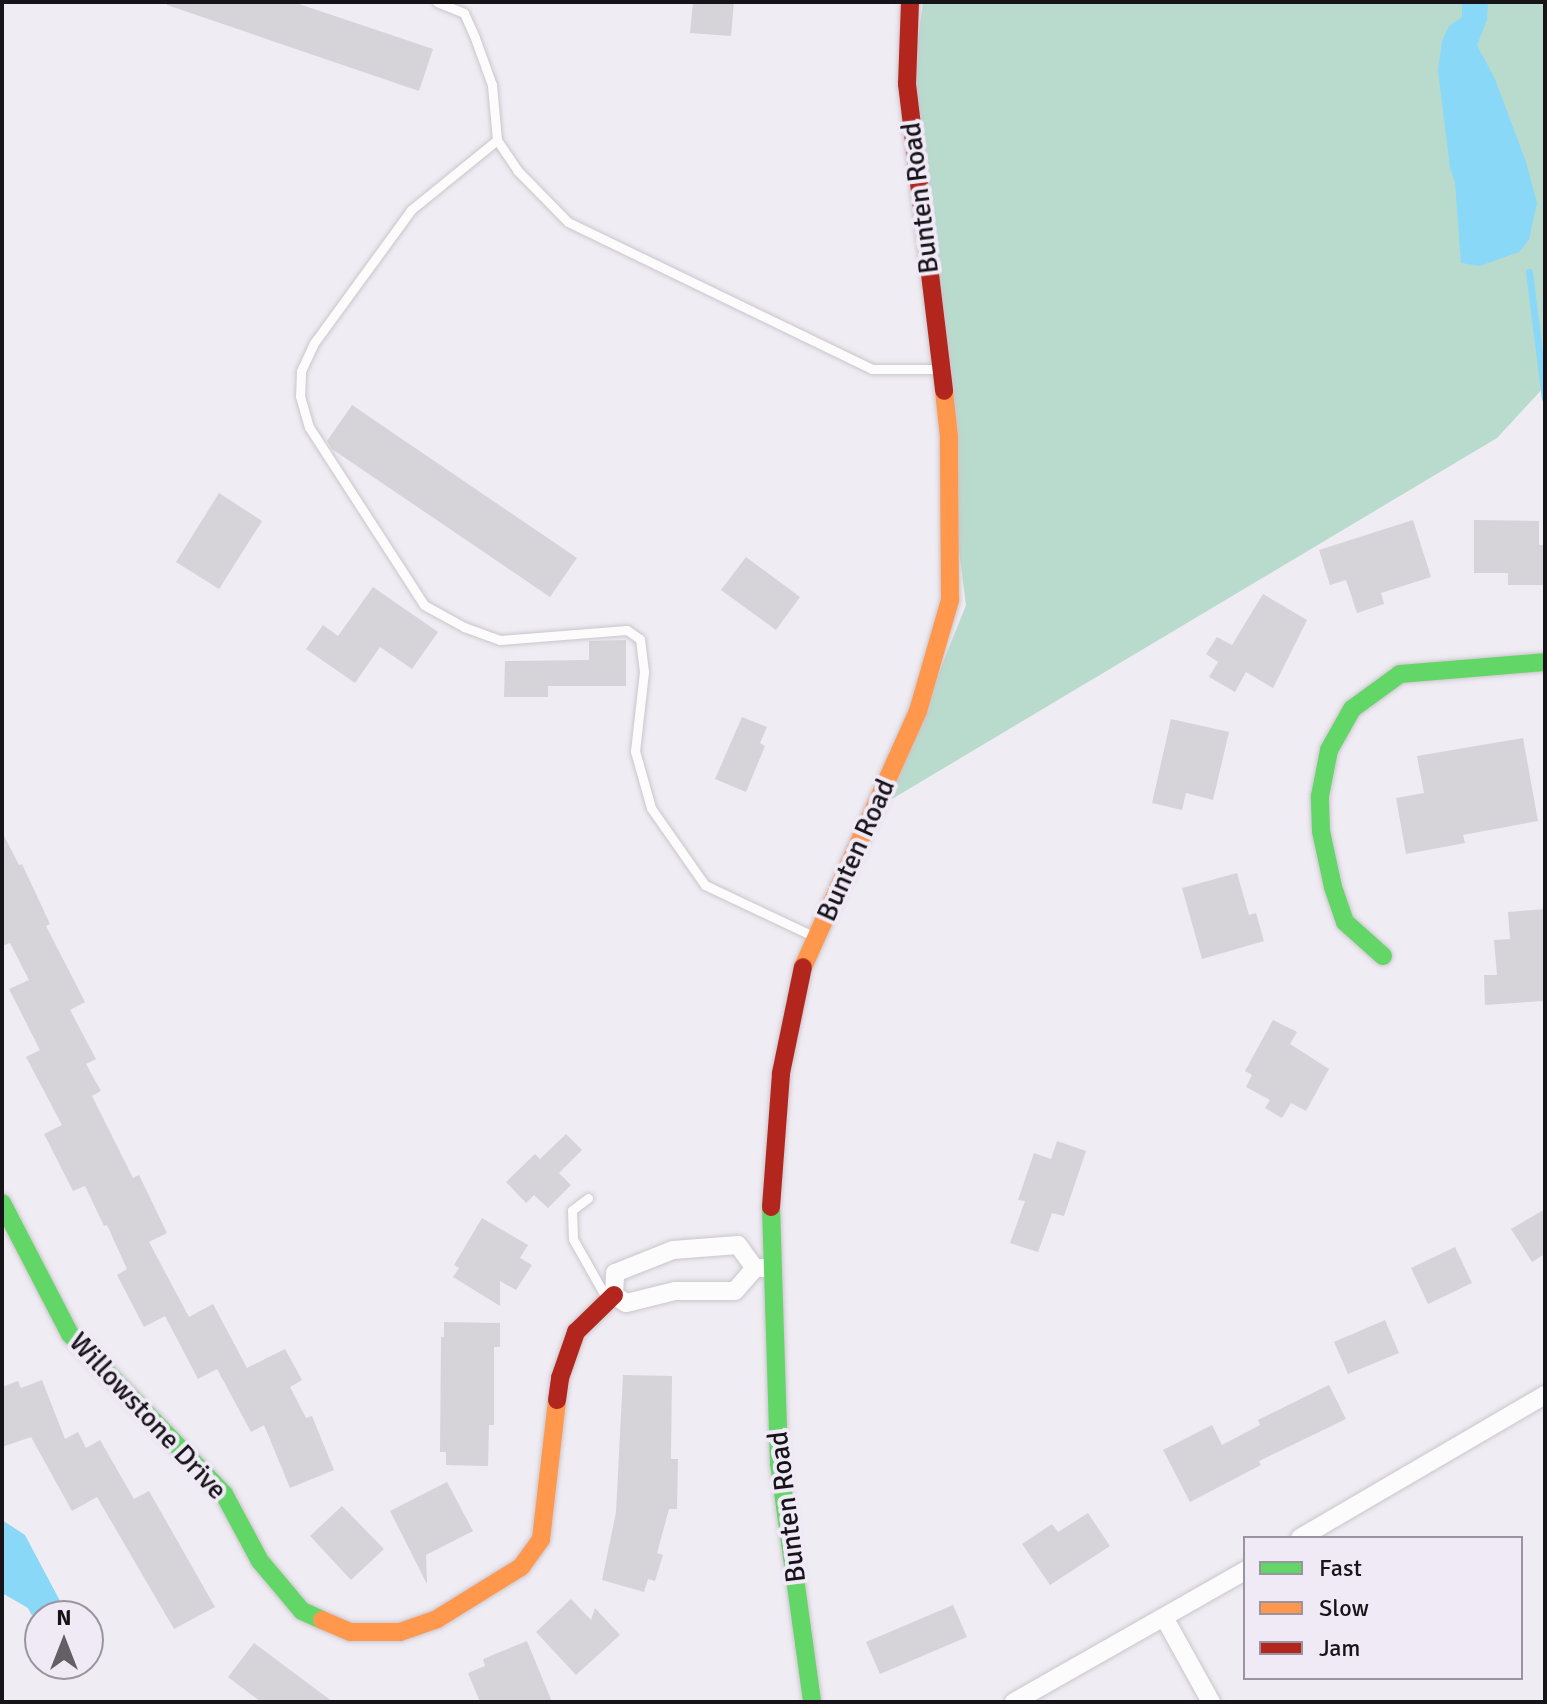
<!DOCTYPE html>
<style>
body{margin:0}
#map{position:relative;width:1547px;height:1704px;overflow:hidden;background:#f0ecf3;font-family:Signika,sans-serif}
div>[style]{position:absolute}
.green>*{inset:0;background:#b9dbce}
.water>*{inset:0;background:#89d8f7}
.stream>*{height:7px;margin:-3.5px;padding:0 3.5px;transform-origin:3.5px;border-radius:3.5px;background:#89d8f7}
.building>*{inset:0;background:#d6d3d9}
.roads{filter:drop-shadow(0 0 2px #cac6cc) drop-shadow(0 0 2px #cac6cc)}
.lane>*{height:9px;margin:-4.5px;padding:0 4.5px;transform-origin:4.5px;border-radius:4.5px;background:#fdfcfd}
.street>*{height:18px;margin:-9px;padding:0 9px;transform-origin:9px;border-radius:9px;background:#fdfcfd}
.fast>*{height:18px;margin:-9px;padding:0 9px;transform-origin:9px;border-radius:9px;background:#63d668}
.slow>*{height:18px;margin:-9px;padding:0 9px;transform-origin:9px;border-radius:9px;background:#ff974d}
.jam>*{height:18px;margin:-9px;padding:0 9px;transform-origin:9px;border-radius:9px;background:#b3261e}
span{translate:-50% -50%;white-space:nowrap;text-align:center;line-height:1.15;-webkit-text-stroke:8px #f0e9f6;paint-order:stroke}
.street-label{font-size:28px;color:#171419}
.frame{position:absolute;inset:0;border:4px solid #171419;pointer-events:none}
.legend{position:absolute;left:1243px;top:1536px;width:280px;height:144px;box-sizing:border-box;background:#f0e9f6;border:2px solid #99949e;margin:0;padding:10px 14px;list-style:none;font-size:24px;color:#171419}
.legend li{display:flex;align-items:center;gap:16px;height:40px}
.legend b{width:40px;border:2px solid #99949e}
.north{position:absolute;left:24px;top:1600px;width:80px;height:80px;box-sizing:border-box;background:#f0e9f6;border:2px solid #99949e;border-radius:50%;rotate:0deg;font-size:22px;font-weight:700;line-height:32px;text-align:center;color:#171419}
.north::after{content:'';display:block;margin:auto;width:28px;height:36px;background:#636065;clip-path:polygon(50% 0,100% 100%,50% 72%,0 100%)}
</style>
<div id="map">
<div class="green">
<i style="clip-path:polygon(923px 2px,1545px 2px,1545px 386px,1497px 438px,887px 802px,966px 605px,905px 134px)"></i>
</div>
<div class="water">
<i style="clip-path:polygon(1462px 2px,1488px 2px,1487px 20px,1477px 45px,1495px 79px,1526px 162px,1537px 203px,1529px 240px,1519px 252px,1480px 266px,1461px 263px,1455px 182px,1450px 168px,1438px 70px,1442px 41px,1449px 26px,1462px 17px)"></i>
<i style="clip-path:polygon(2px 1520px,25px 1535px,68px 1616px,40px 1616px,40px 1631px,28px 1608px,2px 1593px)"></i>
</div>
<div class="stream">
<i style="left:1529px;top:272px;width:127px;rotate:82.8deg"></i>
</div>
<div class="building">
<i style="clip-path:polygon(167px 2px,293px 2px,433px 49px,419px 91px,167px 5px)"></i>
<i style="clip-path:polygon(693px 2px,734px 2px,731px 36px,690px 33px)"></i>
<i style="clip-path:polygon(352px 405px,577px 558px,550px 597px,332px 449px,327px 441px)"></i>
<i style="clip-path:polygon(219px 493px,262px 521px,219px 589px,176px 562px)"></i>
<i style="clip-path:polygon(1413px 520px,1431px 577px,1381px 593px,1384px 604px,1357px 613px,1346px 580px,1330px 585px,1319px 550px)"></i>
<i style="clip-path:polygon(1474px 520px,1539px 521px,1539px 545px,1545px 545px,1545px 585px,1508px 585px,1508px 573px,1474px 573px)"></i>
<i style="clip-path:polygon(746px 557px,800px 597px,776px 630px,721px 590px)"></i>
<i style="clip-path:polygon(373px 587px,438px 632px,412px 669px,380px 647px,355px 683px,306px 649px,323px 625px,338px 636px)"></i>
<i style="clip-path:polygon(1263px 594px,1307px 620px,1273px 688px,1246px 672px,1235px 692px,1209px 677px,1218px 662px,1206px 654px,1217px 637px,1232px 645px)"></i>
<i style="clip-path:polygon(626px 640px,626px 686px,548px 686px,548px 697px,504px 697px,505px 661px,589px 660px,589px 641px)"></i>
<i style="clip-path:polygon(742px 717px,767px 727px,760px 743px,765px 746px,746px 792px,715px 779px)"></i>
<i style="clip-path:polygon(1171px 719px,1229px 732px,1213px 800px,1186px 793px,1182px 810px,1152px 803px)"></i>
<i style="clip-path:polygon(1523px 738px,1538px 821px,1463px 835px,1465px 843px,1406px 854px,1396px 798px,1424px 793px,1417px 756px)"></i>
<i style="clip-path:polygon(2px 832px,19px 865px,22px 864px,50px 924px,46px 926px,85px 1002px,70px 1010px,96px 1059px,86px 1064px,101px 1091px,92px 1096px,133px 1178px,139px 1175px,167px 1233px,149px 1242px,189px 1317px,213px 1304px,247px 1368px,285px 1349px,302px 1380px,290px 1387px,306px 1418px,312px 1416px,334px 1470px,290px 1488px,264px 1425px,251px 1432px,217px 1369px,198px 1379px,165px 1316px,144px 1327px,117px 1275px,127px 1269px,107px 1225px,104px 1226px,85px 1186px,73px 1191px,44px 1134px,62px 1125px,26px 1057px,40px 1050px,9px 989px,29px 980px,10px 943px,2px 946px)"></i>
<i style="clip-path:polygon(1237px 873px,1249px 915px,1256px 913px,1264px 941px,1202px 959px,1182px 888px)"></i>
<i style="clip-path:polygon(1545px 909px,1543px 1001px,1485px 1005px,1484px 975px,1497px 975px,1494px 940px,1510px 939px,1508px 912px)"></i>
<i style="clip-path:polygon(1273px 1020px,1297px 1032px,1290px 1044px,1329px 1069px,1306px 1111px,1291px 1103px,1282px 1118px,1265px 1108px,1270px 1100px,1246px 1087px,1252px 1075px,1245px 1071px)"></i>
<i style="clip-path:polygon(566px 1134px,582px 1150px,559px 1173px,571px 1185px,548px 1208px,534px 1195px,526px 1203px,506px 1182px,535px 1154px,540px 1159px)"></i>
<i style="clip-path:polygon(1057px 1141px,1086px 1151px,1064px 1216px,1052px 1213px,1038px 1252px,1010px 1243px,1025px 1201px,1018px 1200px,1034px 1153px,1051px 1159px)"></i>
<i style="clip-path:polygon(1545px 1209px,1545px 1254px,1532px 1262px,1511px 1229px)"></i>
<i style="clip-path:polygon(482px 1218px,528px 1245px,520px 1258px,532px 1265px,516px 1290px,500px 1281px,500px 1306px,453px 1277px,459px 1268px,454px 1265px)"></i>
<i style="clip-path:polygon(1455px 1247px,1472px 1283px,1428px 1304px,1411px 1268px)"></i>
<i style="clip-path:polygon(1385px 1320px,1399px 1353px,1348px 1374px,1334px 1342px)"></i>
<i style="clip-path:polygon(444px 1322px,500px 1323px,500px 1347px,494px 1347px,494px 1425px,489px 1425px,488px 1466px,446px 1465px,446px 1452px,440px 1452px,441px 1337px,444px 1337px)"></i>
<i style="clip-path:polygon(623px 1375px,672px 1376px,671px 1459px,678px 1459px,677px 1509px,669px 1509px,657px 1553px,663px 1555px,655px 1581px,648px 1579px,644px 1592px,602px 1580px,616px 1512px)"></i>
<i style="clip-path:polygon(42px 1380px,65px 1439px,78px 1432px,86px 1448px,100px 1440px,134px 1499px,149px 1491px,215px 1607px,174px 1629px,97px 1497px,72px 1511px,31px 1437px,2px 1447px,2px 1387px,18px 1381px,21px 1388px)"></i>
<i style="clip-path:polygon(1329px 1385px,1346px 1419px,1259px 1461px,1261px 1465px,1190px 1502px,1163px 1450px,1212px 1425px,1222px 1445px,1260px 1425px,1258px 1420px)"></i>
<i style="clip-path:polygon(447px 1482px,473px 1531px,426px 1555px,427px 1584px,390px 1511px)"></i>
<i style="clip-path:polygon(342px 1506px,384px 1549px,351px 1580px,310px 1536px)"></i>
<i style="clip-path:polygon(1088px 1513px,1110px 1546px,1050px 1585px,1022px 1544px,1052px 1524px,1058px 1532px)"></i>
<i style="clip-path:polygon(571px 1599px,591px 1620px,595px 1608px,620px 1635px,576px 1675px,536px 1632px)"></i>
<i style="clip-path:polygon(953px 1605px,967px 1637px,880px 1674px,866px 1642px)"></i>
<i style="clip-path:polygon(527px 1641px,552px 1702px,480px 1702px,468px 1673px,485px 1666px,483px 1659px)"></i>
<i style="clip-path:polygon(254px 1643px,333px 1702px,261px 1702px,228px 1677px)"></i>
</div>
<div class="roads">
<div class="lane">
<i style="left:437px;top:2px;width:29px;rotate:22deg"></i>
<i style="left:464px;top:13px;width:27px;rotate:66deg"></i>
<i style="left:475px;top:38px;width:50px;rotate:70.1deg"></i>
<i style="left:492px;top:85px;width:55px;rotate:84.8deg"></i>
<i style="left:497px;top:140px;width:36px;rotate:56deg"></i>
<i style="left:517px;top:170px;width:73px;rotate:45.6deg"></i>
<i style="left:568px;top:222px;width:338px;rotate:25.8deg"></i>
<i style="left:872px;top:369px;width:65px"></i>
<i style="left:497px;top:140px;width:111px;rotate:140.9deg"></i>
<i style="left:411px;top:210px;width:165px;rotate:126.1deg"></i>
<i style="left:314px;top:343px;width:31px;rotate:115deg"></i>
<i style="left:301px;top:371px;width:25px;rotate:92deg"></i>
<i style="left:300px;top:396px;width:32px;rotate:74deg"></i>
<i style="left:309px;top:427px;width:212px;rotate:57.1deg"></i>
<i style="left:424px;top:605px;width:46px;rotate:28.8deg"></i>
<i style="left:464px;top:627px;width:38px;rotate:20deg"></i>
<i style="left:500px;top:640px;width:127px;rotate:-4.5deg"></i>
<i style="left:627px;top:630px;width:16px;rotate:35deg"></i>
<i style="left:640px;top:639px;width:33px;rotate:83deg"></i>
<i style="left:644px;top:672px;width:80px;rotate:96.5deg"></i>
<i style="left:635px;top:751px;width:59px;rotate:74.3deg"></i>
<i style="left:651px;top:808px;width:94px;rotate:55deg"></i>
<i style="left:705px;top:885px;width:119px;rotate:25.3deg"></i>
<i style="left:588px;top:1198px;width:20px;rotate:143deg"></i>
<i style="left:572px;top:1210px;width:29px;rotate:88deg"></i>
<i style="left:573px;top:1239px;width:69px;rotate:60.5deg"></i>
</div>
<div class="street">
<i style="left:755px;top:1268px;width:30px;rotate:131deg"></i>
<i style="left:735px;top:1291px;width:60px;rotate:180deg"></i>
<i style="left:675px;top:1291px;width:50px;rotate:166.2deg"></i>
<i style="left:626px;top:1303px;width:14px;rotate:-146deg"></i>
<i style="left:614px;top:1295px;width:22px;rotate:-87deg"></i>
<i style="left:615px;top:1273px;width:62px;rotate:-21.6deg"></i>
<i style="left:673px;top:1250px;width:65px;rotate:-4.4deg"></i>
<i style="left:738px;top:1245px;width:29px;rotate:54deg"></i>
<i style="left:755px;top:1268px;width:15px"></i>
<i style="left:1300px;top:1538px;width:284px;rotate:-30.3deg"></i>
<i style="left:1165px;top:1619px;width:95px;rotate:61deg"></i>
<i style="left:1014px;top:1702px;width:266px;rotate:-29.6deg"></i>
</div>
<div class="fast">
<i style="left:1383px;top:956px;width:51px;rotate:-138.2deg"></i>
<i style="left:1345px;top:922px;width:37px;rotate:-109deg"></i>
<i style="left:1333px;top:887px;width:57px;rotate:-102.1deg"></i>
<i style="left:1321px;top:831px;width:35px;rotate:-92deg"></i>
<i style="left:1320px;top:796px;width:47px;rotate:-78.9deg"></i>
<i style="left:1329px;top:750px;width:47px;rotate:-60.7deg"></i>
<i style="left:1352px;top:709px;width:59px;rotate:-36.1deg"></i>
<i style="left:1400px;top:674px;width:145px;rotate:-4.7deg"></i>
<i style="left:2px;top:1203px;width:148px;rotate:62.6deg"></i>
<i style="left:70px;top:1334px;width:222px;rotate:46.1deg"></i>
<i style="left:224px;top:1494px;width:76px;rotate:61.8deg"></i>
<i style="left:260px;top:1561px;width:65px;rotate:50deg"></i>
<i style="left:302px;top:1611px;width:22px;rotate:24deg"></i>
<i style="left:771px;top:1207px;width:256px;rotate:88.2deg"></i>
<i style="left:779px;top:1463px;width:241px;rotate:82.1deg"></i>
</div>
<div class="slow">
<i style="left:803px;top:967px;width:281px;rotate:-65.8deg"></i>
<i style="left:918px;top:711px;width:116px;rotate:-73.9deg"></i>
<i style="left:950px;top:600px;width:163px;rotate:-90.4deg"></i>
<i style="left:949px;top:437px;width:46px;rotate:-96.2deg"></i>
<i style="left:322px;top:1620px;width:30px;rotate:23deg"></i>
<i style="left:350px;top:1632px;width:50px"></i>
<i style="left:400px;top:1632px;width:39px;rotate:-19deg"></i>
<i style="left:437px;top:1619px;width:99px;rotate:-31.8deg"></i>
<i style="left:521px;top:1567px;width:34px;rotate:-54deg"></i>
<i style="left:541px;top:1539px;width:140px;rotate:-83.4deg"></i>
</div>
<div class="jam">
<i style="left:910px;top:2px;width:82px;rotate:92.1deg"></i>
<i style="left:907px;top:84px;width:309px;rotate:83.1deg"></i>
<i style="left:771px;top:1207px;width:134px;rotate:-85.7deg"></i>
<i style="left:781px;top:1073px;width:108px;rotate:-78.3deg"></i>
<i style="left:557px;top:1400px;width:22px;rotate:-82deg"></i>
<i style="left:560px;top:1378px;width:49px;rotate:-70.8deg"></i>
<i style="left:576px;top:1332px;width:53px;rotate:-44.2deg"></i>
</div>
</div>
<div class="street-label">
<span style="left:920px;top:198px;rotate:-97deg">Bunten Road</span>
<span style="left:856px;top:850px;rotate:-66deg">Bunten Road</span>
<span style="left:148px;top:1416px;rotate:47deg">Willowstone Drive</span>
<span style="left:787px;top:1507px;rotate:-97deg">Bunten Road</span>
</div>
<div class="frame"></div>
<ul class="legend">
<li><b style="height:10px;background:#63d668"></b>Fast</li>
<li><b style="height:10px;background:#ff974d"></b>Slow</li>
<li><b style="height:10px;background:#b3261e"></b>Jam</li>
</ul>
<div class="north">N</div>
</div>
